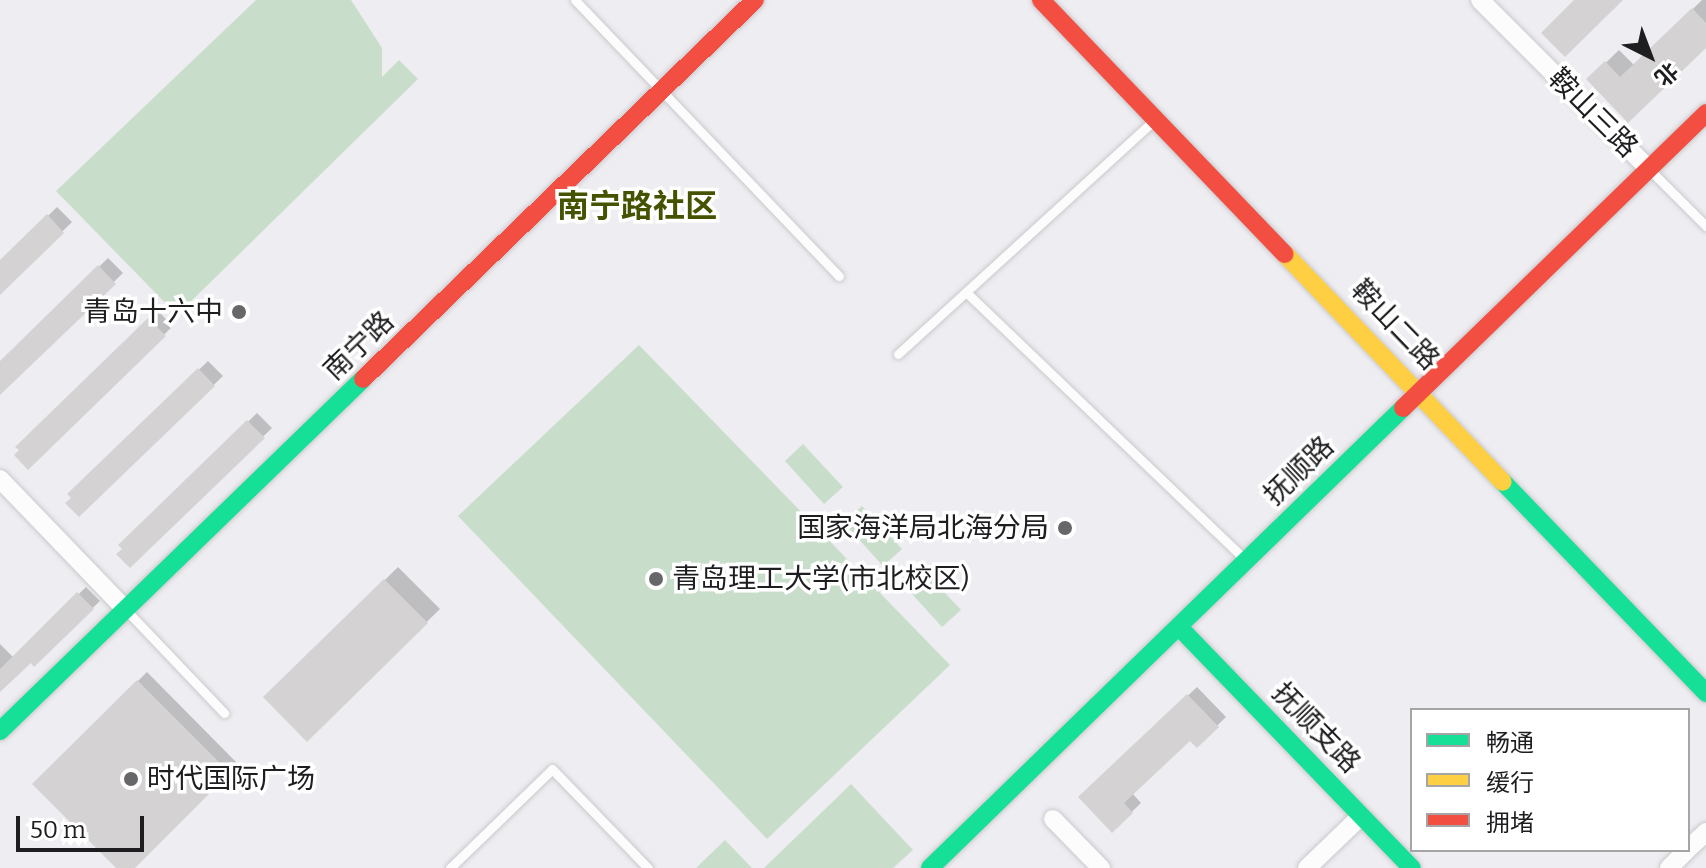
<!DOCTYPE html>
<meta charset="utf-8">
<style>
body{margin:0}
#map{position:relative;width:1706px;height:868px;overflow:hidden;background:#eeedf1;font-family:Bitter,"Noto Sans SC",serif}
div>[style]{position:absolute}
.green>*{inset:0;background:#c9deca}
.shadow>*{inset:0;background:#0003}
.building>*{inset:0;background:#d4d2d3}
.roads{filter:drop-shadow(0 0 2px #cac9cd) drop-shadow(0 0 2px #cac9cd)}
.lane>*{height:9px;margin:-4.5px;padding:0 4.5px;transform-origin:4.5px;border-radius:4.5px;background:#fcfcfd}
.street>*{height:18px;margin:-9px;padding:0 9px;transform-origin:9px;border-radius:9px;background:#fcfcfd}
.fast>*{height:18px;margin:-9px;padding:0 9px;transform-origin:9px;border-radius:9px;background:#16e098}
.slow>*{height:18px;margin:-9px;padding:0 9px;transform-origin:9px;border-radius:9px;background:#ffcf43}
.jam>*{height:18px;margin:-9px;padding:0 9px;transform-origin:9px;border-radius:9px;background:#f24e42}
.dots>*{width:22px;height:22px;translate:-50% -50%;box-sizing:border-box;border:4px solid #fff;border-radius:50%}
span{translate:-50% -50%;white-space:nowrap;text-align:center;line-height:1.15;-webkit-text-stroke:7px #fff;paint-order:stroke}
.street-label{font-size:28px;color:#1e1d20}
.poi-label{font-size:28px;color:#1e1d20}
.right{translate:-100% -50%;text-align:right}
.left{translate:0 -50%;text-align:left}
.quarter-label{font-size:32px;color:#455300;font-weight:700}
.legend{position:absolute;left:1410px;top:708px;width:280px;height:144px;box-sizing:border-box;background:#fff;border:2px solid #a5a5a6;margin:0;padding:10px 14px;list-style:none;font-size:24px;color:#1e1d20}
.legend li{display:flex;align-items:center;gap:16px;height:40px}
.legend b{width:40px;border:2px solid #a5a5a6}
.north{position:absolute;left:1610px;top:16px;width:80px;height:80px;-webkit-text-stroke:6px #fff;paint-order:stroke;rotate:138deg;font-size:22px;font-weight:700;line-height:32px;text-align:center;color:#1e1d20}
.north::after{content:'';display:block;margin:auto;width:28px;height:36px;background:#1e1d20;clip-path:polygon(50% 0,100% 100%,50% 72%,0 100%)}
.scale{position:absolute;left:16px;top:816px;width:128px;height:36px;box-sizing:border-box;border:4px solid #1e1d20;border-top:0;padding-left:10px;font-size:24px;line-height:28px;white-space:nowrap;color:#1e1d20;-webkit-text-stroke:6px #fff;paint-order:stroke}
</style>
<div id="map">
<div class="green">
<i style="clip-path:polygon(256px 0,351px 0,382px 48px,382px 77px,399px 60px,418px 79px,177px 315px,56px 191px)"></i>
<i style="clip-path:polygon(639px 345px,950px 665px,767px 839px,458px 516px)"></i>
<i style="clip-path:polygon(803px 444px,843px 487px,824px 504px,785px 461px)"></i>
<i style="clip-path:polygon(862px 506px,902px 549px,883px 566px,844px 523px)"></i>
<i style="clip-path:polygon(921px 567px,961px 610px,942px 627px,903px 584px)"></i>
<i style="clip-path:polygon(851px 784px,913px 850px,893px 868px,764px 868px)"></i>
<i style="clip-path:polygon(725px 840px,752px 868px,696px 868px)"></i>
</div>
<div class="shadow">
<i style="clip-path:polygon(1702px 0,1706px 0,1706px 45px,1628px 120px,1589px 79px,1619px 50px,1635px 66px)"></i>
<i style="clip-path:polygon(57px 207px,72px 222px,0 293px,0 263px)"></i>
<i style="clip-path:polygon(108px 258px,123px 273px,0 392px,0 363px)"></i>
<i style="clip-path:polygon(158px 311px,173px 326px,28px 467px,18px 447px)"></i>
<i style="clip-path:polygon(208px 361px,223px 376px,79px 515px,70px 494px)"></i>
<i style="clip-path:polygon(257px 413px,272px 428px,130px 565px,121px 545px)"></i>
<i style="clip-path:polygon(398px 567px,440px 609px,307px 739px,266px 697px)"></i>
<i style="clip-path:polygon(86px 587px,100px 601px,34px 664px,31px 660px,0 689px,0 644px,14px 658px)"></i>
<i style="clip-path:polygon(147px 672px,237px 763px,132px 868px,119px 868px,35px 784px)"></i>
<i style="clip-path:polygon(1197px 687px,1226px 717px,1197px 745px,1190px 738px,1132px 793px,1141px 803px,1113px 830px,1081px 797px)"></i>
</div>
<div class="building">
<i style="clip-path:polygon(1574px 0,1623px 0,1565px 57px,1541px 33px)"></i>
<i style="clip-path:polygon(1692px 8px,1706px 23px,1706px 48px,1628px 123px,1586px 79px,1605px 61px,1620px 77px)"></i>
<i style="clip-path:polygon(47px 214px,64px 233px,0 295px,0 260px)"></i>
<i style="clip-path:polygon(98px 265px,116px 284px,0 395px,0 361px)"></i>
<i style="clip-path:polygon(148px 318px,166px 336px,28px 470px,14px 455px,19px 450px,15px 447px)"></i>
<i style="clip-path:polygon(198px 368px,215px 386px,79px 517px,65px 503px,71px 498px,67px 494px)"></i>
<i style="clip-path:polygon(247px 420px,265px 438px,130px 568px,116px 554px,122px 549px,118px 545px)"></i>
<i style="clip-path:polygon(384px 579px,428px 623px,307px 742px,263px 697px)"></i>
<i style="clip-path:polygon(77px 592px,94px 609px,34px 667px,31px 663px,0 692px,0 669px)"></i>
<i style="clip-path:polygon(137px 680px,230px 773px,135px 868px,116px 868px,32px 784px)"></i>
<i style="clip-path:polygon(1187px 694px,1219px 727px,1197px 748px,1190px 741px,1124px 803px,1133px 813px,1112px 833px,1078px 797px)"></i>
</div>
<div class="roads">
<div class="lane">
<i style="left:575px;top:0;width:382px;rotate:46.3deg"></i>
<i style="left:1651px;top:171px;width:78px;rotate:45deg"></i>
<i style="left:966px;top:292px;width:385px;rotate:43.8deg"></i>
<i style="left:898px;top:354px;width:345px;rotate:-42.4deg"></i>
<i style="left:127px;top:611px;width:141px;rotate:46.4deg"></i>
<i style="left:450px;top:868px;width:142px;rotate:-44.1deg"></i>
<i style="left:552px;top:769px;width:138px;rotate:45.9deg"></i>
</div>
<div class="street">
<i style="left:1480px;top:0;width:239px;rotate:45deg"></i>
<i style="left:0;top:479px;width:180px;rotate:46.1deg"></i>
<i style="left:1053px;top:819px;width:69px;rotate:45.6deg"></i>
<i style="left:1688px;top:849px;width:25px;rotate:-43deg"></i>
<i style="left:1307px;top:868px;width:75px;rotate:-43.9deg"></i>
<i style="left:1669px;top:868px;width:25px;rotate:-45deg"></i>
</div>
<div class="fast">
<i style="left:1503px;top:482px;width:293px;rotate:46.1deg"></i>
<i style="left:1179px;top:627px;width:335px;rotate:46deg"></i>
<i style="left:0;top:731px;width:506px;rotate:-44.12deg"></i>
<i style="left:930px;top:868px;width:660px;rotate:-44.2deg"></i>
</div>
<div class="slow">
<i style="left:1285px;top:254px;width:315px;rotate:46.3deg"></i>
</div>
<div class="jam">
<i style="left:1041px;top:0;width:352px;rotate:46.2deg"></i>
<i style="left:363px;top:379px;width:545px;rotate:-44.03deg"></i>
<i style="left:1403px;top:408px;width:423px;rotate:-44.2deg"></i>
</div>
</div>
<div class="dots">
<i style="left:239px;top:312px;background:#676669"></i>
<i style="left:1065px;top:528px;background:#676669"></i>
<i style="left:656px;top:579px;background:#676669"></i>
<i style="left:131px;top:779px;background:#676669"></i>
</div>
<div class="street-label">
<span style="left:1593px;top:113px;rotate:45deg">鞍山三路</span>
<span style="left:1395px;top:325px;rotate:46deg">鞍山二路</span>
<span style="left:359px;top:346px;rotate:-44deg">南宁路</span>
<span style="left:1299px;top:471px;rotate:-44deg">抚顺路</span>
<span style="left:1316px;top:728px;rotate:46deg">抚顺支路</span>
</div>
<div class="poi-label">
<span class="right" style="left:223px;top:312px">青岛十六中</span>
<span class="right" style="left:1049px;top:528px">国家海洋局北海分局</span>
<span class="left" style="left:672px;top:579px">青岛理工大学(市北校区)</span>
<span class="left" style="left:147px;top:779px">时代国际广场</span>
</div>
<div class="quarter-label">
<span style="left:637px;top:206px">南宁路社区</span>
</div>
<ul class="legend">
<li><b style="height:10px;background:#16e098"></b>畅通</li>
<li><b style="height:10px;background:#ffcf43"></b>缓行</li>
<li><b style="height:10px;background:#f24e42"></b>拥堵</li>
</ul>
<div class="north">北</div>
<div class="scale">50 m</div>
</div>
